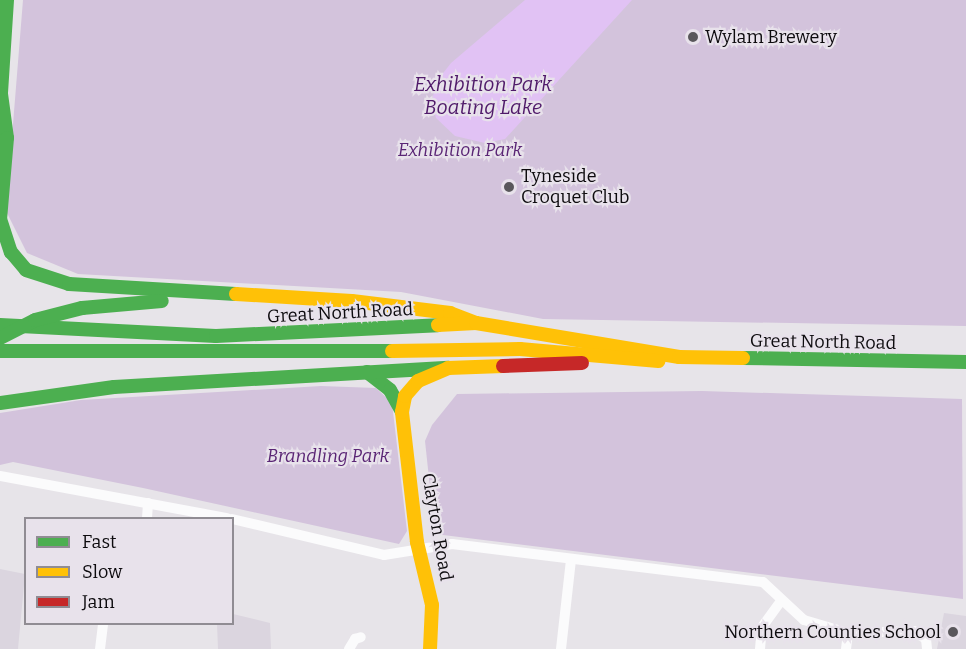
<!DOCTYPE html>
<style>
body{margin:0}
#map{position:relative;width:966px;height:649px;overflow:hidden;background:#e7e4e9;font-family:Bitter,serif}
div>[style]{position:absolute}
.built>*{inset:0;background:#dbd5df}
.green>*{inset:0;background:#d3c3dc}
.water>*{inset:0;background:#e1c2f4}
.street>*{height:10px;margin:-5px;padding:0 5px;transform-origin:5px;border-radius:5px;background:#fbfbfc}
.fast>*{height:14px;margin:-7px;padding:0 7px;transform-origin:7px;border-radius:7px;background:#4caf50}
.slow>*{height:14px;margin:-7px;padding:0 7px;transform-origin:7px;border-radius:7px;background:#ffc107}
.jam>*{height:14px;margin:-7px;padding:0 7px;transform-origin:7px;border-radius:7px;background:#c62828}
.dots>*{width:16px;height:16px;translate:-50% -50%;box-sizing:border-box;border:3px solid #e8e2eb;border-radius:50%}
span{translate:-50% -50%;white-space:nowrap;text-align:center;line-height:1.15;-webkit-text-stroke:4.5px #e8e2eb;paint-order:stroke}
.poi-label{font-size:18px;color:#0d0b0e}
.left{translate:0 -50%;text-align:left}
.right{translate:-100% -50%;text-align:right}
.park-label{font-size:18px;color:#5a2575;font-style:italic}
.street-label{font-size:18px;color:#0d0b0e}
.water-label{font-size:20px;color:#501a6a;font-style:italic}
.legend{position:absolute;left:24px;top:517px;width:210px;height:108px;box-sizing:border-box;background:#e8e2eb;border:2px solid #908c93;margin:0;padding:8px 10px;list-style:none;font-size:18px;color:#0d0b0e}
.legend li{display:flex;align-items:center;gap:12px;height:30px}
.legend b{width:30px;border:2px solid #908c93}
</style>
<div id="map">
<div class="built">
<i style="clip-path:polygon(0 569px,25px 574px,18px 649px,0 649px)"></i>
<i style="clip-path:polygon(944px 613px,966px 616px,966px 649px,937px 649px)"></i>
<i style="clip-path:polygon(233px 614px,270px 623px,271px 649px,218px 649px,217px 624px,232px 624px)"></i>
</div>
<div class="green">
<i style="clip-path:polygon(23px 0,966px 0,966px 326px,543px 319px,401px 292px,78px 274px,27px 253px,6px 211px)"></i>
<i style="clip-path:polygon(321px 386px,376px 388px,392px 403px,407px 531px,399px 544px,143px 488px,13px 462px,0 465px,0 413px,81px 400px)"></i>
<i style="clip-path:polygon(702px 391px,962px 399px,963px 599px,435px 534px,425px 441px,432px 425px,457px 394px)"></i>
</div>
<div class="water">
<i style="clip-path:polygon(525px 0,632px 0,505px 139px,485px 143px,455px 136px,436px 118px,432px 100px,437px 81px,451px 63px)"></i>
</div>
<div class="street">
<i style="left:0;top:476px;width:231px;rotate:10.5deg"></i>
<i style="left:147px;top:518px;width:15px;rotate:-86deg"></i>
<i style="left:232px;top:519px;width:156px;rotate:13.3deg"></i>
<i style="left:384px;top:555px;width:69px;rotate:-9.2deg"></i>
<i style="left:452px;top:544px;width:313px;rotate:7deg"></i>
<i style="left:763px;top:582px;width:56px;rotate:42.8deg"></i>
<i style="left:804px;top:620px;width:46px;rotate:16.5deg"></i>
<i style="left:848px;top:633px;width:66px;rotate:-1.7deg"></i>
<i style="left:914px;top:631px;width:14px;rotate:34deg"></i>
<i style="left:926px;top:639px;width:10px;rotate:84deg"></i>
<i style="left:100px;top:649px;width:25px;rotate:-83deg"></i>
<i style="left:349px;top:649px;width:12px;rotate:-59deg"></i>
<i style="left:355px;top:639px;width:6px;rotate:-18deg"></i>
<i style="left:561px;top:649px;width:90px;rotate:-83.6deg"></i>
<i style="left:760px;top:649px;width:22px;rotate:-85deg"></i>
<i style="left:762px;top:627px;width:32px;rotate:-54deg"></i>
<i style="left:846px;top:649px;width:16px;rotate:-83deg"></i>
</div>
<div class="fast">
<i style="left:7px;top:0;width:94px;rotate:93.7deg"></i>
<i style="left:1px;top:94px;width:44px;rotate:82.2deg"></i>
<i style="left:7px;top:138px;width:81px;rotate:94.9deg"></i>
<i style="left:0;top:219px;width:35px;rotate:72deg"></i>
<i style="left:11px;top:252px;width:23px;rotate:50deg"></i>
<i style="left:26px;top:270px;width:45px;rotate:18deg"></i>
<i style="left:69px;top:284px;width:167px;rotate:3.4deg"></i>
<i style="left:0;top:325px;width:216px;rotate:2.9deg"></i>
<i style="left:216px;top:336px;width:222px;rotate:-2.8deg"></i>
<i style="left:0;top:338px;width:39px;rotate:-27deg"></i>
<i style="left:35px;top:320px;width:49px;rotate:-14.3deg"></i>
<i style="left:82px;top:308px;width:80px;rotate:-5deg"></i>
<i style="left:0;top:351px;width:392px"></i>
<i style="left:743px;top:358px;width:223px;rotate:1deg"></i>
<i style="left:367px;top:372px;width:29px;rotate:38deg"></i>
<i style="left:390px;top:390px;width:25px;rotate:61deg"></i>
<i style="left:0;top:403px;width:115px;rotate:-8deg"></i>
<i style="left:114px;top:387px;width:335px;rotate:-3.3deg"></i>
</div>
<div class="slow">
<i style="left:236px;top:294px;width:116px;rotate:3.5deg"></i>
<i style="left:352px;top:301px;width:99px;rotate:7deg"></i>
<i style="left:450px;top:313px;width:28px;rotate:21deg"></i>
<i style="left:438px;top:325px;width:38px;rotate:-3deg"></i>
<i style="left:476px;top:323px;width:206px;rotate:9.5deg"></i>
<i style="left:679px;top:357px;width:64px;rotate:0.9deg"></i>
<i style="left:392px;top:351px;width:128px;rotate:-0.9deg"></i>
<i style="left:520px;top:349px;width:139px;rotate:5deg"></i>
<i style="left:430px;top:649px;width:44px;rotate:-87.4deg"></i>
<i style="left:432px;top:605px;width:65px;rotate:-103.4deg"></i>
<i style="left:417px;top:542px;width:131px;rotate:-96.6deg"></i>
<i style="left:402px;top:412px;width:16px;rotate:-79deg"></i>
<i style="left:405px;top:396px;width:20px;rotate:-49deg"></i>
<i style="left:418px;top:381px;width:33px;rotate:-23deg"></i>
<i style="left:448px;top:368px;width:55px;rotate:-2.1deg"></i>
</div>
<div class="jam">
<i style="left:503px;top:366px;width:79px;rotate:-2.2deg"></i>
</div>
<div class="dots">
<i style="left:693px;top:37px;background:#59575b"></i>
<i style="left:509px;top:187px;background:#59575b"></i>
<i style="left:953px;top:632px;background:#59575b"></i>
</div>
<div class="poi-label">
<span class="left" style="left:705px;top:37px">Wylam Brewery</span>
<span class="left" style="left:521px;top:187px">Tyneside<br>Croquet Club</span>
<span class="right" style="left:941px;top:632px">Northern Counties School</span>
</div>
<div class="park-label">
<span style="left:460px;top:150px">Exhibition Park</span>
<span style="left:328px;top:456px">Brandling Park</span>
</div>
<div class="street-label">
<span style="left:340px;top:313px;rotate:-3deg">Great North Road</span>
<span style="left:823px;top:342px;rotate:1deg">Great North Road</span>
<span style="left:437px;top:527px;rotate:80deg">Clayton Road</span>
</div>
<div class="water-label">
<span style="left:483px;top:96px">Exhibition Park<br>Boating Lake</span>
</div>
<ul class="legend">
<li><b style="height:8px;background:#4caf50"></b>Fast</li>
<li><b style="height:8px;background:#ffc107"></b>Slow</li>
<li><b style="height:8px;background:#c62828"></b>Jam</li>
</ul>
</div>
